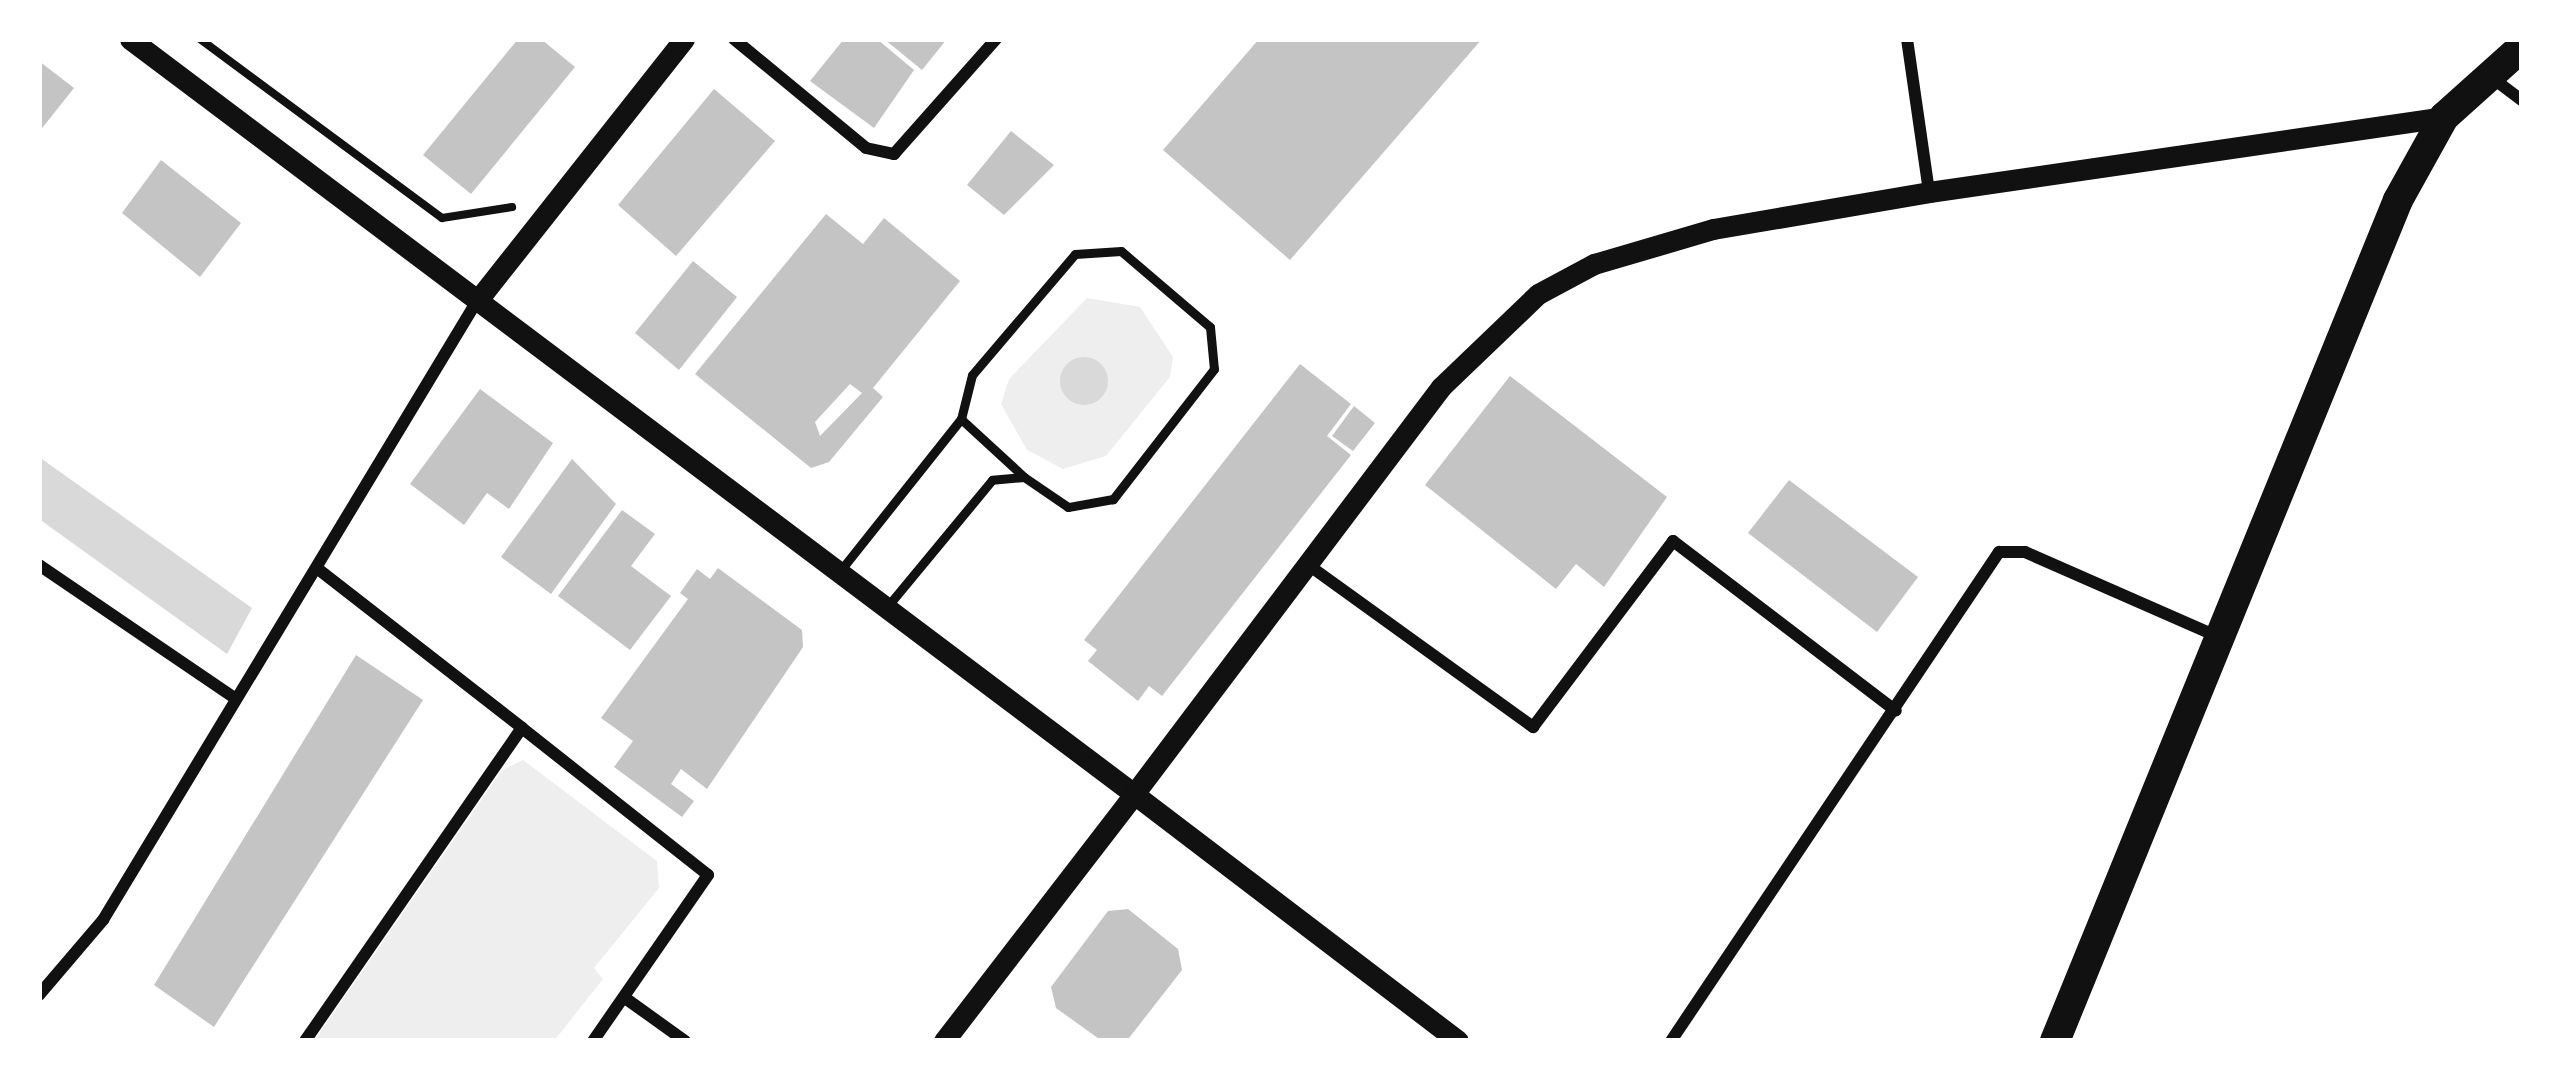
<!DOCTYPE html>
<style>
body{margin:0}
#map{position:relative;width:2561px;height:1080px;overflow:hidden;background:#fff;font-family:"Fira Sans Condensed",sans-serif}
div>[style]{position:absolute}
.green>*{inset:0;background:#eee}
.water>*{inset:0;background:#d9d9d9}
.round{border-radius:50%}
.building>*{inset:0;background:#c4c4c4}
.path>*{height:8px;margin:-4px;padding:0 4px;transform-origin:4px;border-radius:4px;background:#111}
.service>*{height:9px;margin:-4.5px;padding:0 4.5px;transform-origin:4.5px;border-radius:4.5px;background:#111}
.minor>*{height:12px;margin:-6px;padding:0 6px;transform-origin:6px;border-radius:6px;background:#111}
.tertiary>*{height:21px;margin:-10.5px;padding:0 10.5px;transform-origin:10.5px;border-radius:10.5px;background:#111}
.primary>*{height:30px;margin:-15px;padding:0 15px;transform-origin:15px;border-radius:15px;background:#111}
span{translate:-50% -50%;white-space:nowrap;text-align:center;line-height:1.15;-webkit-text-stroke:10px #fff;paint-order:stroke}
.frame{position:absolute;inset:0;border:42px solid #fff;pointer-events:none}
</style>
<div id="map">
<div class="green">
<i style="clip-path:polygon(1087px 298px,1140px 307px,1173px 357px,1170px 377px,1106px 456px,1063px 469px,1027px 450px,1001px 404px,1009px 379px)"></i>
<i style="clip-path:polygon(523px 760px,657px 861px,659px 888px,594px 968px,603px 979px,554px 1041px,314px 1041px,502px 770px)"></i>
</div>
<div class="water">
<i class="round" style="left:1060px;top:357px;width:48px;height:48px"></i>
<i style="clip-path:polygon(39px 457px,252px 608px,227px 654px,39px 519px)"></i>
</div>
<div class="building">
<i style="clip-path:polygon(518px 39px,541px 39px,575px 67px,471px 194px,423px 155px)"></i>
<i style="clip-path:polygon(844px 39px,877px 39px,914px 70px,874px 128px,810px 81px)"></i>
<i style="clip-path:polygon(884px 39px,947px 39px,922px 70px)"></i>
<i style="clip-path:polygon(1259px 39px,1482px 39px,1290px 260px,1163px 150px)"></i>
<i style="clip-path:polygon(39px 61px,74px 88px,39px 132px)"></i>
<i style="clip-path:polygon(714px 89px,775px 141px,676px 256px,618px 205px)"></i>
<i style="clip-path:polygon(1011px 131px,1054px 165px,1004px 215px,967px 185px)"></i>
<i style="clip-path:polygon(161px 160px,241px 223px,200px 277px,122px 213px)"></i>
<i style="clip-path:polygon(evenodd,826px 214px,863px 244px,884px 218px,960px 281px,873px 388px,883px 397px,829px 462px,811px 468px,695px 374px,826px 214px,850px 384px,862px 393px,820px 436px,815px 422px,850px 384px)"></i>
<i style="clip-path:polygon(693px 261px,737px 297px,679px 370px,635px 333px)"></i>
<i style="clip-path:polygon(1300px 364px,1351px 404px,1327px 436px,1351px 455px,1162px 696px,1149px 686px,1138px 701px,1088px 661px,1097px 650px,1084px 640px)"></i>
<i style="clip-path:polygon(1510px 376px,1667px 497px,1604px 587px,1576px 564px,1556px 589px,1425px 485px)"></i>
<i style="clip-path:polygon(480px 389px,553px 443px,509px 509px,487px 493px,464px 525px,410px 484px)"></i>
<i style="clip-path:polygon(1354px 406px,1375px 423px,1353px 451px,1332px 436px)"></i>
<i style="clip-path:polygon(572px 459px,616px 504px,551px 594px,501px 557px)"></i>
<i style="clip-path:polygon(1789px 480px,1918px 577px,1877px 632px,1748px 533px)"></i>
<i style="clip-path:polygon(622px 510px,655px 534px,631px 566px,671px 596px,630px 650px,558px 596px)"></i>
<i style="clip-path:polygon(718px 568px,802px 630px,803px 647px,707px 789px,681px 769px,671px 784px,694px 801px,682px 817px,614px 767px,633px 741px,601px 718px,688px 599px,680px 593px,697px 569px,710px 579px)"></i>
<i style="clip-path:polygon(356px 655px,423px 700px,214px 1027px,154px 985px)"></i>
<i style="clip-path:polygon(1128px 909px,1178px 949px,1182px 970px,1129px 1038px,1102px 1041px,1056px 1008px,1051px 987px,1108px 911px)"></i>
</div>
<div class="path">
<i style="left:200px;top:39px;width:301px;rotate:36.5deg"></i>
<i style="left:442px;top:218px;width:71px;rotate:-8.9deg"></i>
</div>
<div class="service">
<i style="left:961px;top:419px;width:86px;rotate:42.6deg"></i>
<i style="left:840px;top:571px;width:194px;rotate:-51.5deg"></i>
<i style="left:961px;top:419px;width:45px;rotate:-76deg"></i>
<i style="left:972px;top:375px;width:159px;rotate:-49.6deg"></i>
<i style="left:1075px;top:254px;width:46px;rotate:-3.7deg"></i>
<i style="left:1121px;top:251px;width:117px;rotate:40.5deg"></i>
<i style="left:1210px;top:327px;width:42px;rotate:84.6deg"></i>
<i style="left:1214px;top:369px;width:165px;rotate:127.8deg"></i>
<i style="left:1113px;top:499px;width:46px;rotate:169.9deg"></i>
<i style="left:1068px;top:507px;width:53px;rotate:-145.7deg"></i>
<i style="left:1024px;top:477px;width:32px;rotate:175deg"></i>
<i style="left:992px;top:480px;width:165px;rotate:129.6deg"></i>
</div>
<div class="minor">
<i style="left:734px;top:39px;width:171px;rotate:39.5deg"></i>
<i style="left:866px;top:148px;width:29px;rotate:12deg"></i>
<i style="left:894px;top:154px;width:154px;rotate:-48.4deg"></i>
<i style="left:1907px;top:39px;width:155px;rotate:81.8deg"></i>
<i style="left:2491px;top:77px;width:39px;rotate:37deg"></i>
<i style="left:1307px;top:564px;width:279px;rotate:35.8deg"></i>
<i style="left:1533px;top:727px;width:233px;rotate:-53deg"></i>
<i style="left:1673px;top:541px;width:280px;rotate:37.3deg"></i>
<i style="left:39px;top:565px;width:235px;rotate:34.2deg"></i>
<i style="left:318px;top:569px;width:259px;rotate:37.9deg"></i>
<i style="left:39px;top:995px;width:99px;rotate:-49.5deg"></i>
<i style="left:103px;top:920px;width:723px;rotate:-58.86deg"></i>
<i style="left:625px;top:998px;width:74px;rotate:35.6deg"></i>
<i style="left:305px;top:1041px;width:381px;rotate:-55.3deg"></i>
<i style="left:522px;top:728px;width:237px;rotate:38.3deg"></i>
<i style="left:708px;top:875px;width:202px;rotate:124.7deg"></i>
<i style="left:1671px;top:1041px;width:589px;rotate:-56.15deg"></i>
<i style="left:1999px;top:552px;width:26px"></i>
<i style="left:2025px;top:552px;width:209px;rotate:23.7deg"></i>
</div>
<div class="tertiary">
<i style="left:130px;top:39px;width:1256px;rotate:36.94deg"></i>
<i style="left:1134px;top:794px;width:510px;rotate:-52.97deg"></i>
<i style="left:1441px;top:387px;width:134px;rotate:-43.8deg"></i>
<i style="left:1538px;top:294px;width:64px;rotate:-28.2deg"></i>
<i style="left:1594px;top:264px;width:124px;rotate:-16.4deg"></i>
<i style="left:1713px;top:229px;width:219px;rotate:-9.7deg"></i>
<i style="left:1929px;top:192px;width:520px;rotate:-8.29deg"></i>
<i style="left:477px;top:301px;width:334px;rotate:-51.7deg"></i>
<i style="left:944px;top:1041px;width:312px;rotate:-52.4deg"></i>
<i style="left:1134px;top:794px;width:407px;rotate:37.3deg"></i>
</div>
<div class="primary">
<i style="left:2055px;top:1041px;width:908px;rotate:-67.81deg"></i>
<i style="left:2398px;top:200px;width:95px;rotate:-61deg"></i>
<i style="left:2444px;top:117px;width:105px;rotate:-41.9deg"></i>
</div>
<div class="frame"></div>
</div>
